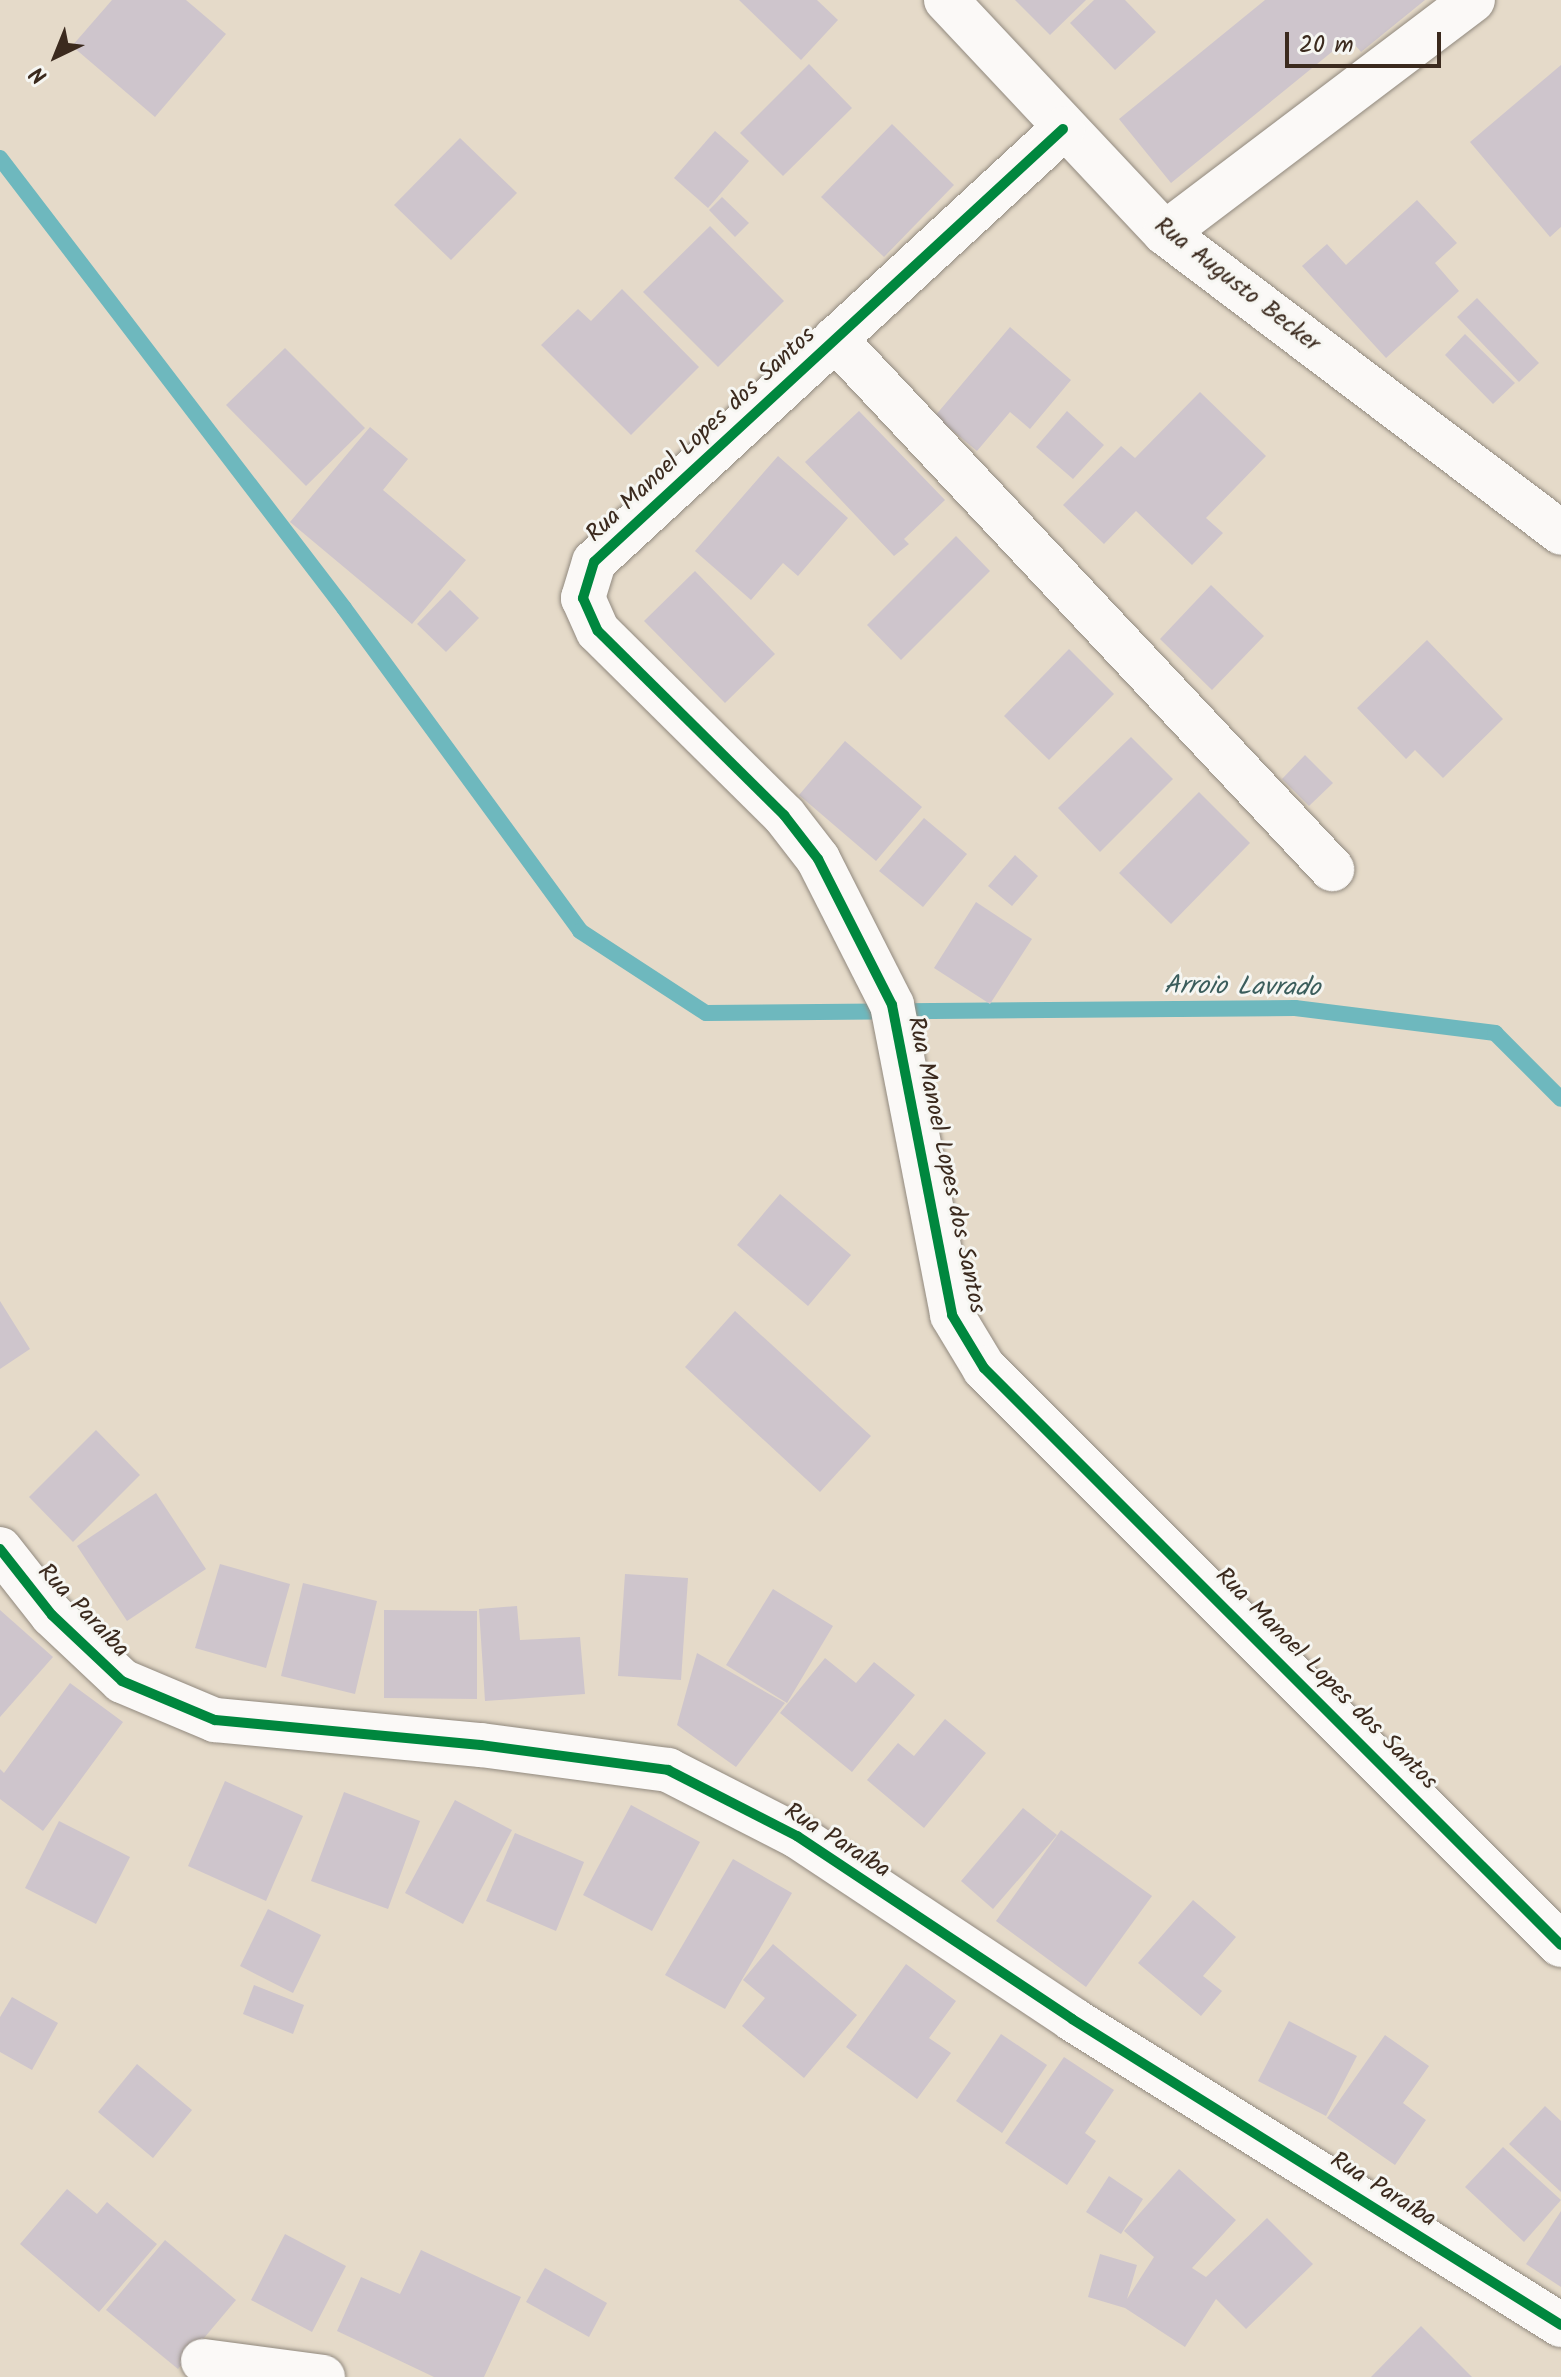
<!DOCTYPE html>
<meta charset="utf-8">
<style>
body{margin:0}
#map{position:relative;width:1561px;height:2377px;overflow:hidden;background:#e5dac9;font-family:Kalam,sans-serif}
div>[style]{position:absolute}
.stream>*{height:16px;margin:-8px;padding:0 8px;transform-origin:8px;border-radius:8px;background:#6eb8be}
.building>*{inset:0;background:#cec5cc}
.roads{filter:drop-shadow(0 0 2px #91897e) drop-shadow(0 0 2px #91897e)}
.minor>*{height:44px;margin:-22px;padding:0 22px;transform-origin:22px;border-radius:22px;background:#fbf9f7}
.tertiary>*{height:44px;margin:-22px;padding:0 22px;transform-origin:22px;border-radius:22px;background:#fbf9f7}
.cycleway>*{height:10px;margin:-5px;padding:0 5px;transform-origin:5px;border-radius:5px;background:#00873e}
span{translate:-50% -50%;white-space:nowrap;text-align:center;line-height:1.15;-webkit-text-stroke:6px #f6f6f2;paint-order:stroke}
.street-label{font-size:24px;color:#3b2a1e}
.water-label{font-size:26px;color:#3b5d5c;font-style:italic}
.north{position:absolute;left:16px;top:16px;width:80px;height:80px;-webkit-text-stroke:6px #f6f6f2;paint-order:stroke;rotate:223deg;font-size:22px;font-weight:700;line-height:32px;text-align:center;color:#3b2a1e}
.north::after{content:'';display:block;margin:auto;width:28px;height:36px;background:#3b2a1e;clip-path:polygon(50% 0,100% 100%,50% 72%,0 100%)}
.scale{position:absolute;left:1285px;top:32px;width:156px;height:36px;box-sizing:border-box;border:4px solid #3b2a1e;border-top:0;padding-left:10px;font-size:24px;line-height:28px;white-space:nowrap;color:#3b2a1e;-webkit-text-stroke:6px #f6f6f2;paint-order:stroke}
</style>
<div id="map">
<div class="stream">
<i style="left:0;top:158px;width:566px;rotate:52.6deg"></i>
<i style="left:344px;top:608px;width:400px;rotate:53.8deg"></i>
<i style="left:580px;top:931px;width:150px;rotate:33.1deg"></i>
<i style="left:706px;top:1013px;width:589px;rotate:-0.49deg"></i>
<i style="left:1295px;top:1008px;width:202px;rotate:7.1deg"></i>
<i style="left:1495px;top:1033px;width:93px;rotate:45deg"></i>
</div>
<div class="building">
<i style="clip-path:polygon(112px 0,186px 0,226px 34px,155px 117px,72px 46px)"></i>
<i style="clip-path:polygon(739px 0,817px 0,838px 20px,801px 60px)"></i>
<i style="clip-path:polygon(1015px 0,1086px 0,1050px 35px)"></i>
<i style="clip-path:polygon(1094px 0,1125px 0,1156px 32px,1115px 70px,1070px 23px)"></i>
<i style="clip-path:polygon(1265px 0,1425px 0,1361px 52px,1349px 38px,1171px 183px,1119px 119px)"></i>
<i style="clip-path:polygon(809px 64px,852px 108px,783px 176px,740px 133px)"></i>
<i style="clip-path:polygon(1561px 65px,1561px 227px,1550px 237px,1470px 142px)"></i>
<i style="clip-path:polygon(892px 124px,954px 185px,884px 257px,821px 197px)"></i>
<i style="clip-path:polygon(715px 131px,749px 161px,708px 208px,674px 178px)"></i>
<i style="clip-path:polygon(460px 138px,517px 193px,451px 260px,394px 205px)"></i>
<i style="clip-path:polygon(722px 197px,749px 223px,735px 237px,709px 210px)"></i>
<i style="clip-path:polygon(1417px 200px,1457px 243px,1435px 263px,1459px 291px,1386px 358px,1302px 266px,1327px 244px,1346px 265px)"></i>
<i style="clip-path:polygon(710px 226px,784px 301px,718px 367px,643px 292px)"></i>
<i style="clip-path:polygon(622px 289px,699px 367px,631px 435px,541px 345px,578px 309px,591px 321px)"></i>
<i style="clip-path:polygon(1477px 298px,1539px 363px,1519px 382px,1457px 317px)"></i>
<i style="clip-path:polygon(1010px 327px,1071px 380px,1030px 429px,1010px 412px,977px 451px,935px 416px)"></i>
<i style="clip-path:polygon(1465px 334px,1515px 383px,1493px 404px,1445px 355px)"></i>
<i style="clip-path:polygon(285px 348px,365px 428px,306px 486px,226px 405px)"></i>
<i style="clip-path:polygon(1200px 392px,1266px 456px,1206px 518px,1223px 533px,1192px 565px,1136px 511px,1104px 544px,1063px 505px,1121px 446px,1135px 458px)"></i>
<i style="clip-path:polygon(859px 411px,945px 500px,904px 539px,909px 544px,894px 556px,805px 462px)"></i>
<i style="clip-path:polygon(1067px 411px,1104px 445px,1073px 479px,1036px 447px)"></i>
<i style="clip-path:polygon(370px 427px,408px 459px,383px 490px,466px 560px,412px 624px,290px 522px)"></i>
<i style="clip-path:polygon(778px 456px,848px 518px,798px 576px,783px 563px,751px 600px,695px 551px)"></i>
<i style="clip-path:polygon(956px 536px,990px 571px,901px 660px,867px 625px)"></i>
<i style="clip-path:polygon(695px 571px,775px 654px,725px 703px,644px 621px)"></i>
<i style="clip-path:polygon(1211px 585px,1264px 636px,1212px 690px,1160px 639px)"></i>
<i style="clip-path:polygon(450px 590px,479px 618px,446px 652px,417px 624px)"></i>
<i style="clip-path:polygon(1427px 640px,1503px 719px,1443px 778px,1415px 750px,1406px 759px,1357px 708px)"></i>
<i style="clip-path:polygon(1069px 649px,1114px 694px,1049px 760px,1004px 716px)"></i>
<i style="clip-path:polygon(1131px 737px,1173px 779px,1100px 852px,1058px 808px)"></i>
<i style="clip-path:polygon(845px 741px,922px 807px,876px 861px,799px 795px)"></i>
<i style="clip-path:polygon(1305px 755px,1333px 783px,1309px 806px,1282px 779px)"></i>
<i style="clip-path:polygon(1199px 792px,1250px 843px,1171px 924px,1119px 873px)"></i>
<i style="clip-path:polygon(924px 818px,967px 854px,923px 907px,879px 871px)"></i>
<i style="clip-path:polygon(1015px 855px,1038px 876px,1012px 906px,988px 886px)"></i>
<i style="clip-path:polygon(976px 902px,1032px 939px,990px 1004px,934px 968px)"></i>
<i style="clip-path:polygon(780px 1194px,851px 1255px,808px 1306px,737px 1245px)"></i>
<i style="clip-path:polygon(0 1301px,30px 1349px,0 1369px)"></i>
<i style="clip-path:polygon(735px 1311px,871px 1436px,820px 1492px,685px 1367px)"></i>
<i style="clip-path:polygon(96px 1430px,140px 1475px,73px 1542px,29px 1497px)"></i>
<i style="clip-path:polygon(156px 1493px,206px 1569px,127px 1621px,77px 1546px)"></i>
<i style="clip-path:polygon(220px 1564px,290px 1584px,266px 1668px,195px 1648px)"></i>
<i style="clip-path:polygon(625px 1574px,688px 1578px,681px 1680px,618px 1676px)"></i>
<i style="clip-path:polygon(303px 1583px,377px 1601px,355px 1694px,281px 1676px)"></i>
<i style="clip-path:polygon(773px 1589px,833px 1626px,787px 1703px,726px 1665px)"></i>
<i style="clip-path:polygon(517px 1606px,520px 1640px,580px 1637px,585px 1694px,485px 1701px,479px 1609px)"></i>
<i style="clip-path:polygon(0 1610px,53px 1657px,0 1717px)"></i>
<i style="clip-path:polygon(384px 1610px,477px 1611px,477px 1699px,384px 1698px)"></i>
<i style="clip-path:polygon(697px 1653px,785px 1703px,736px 1767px,677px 1725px)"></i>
<i style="clip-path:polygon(825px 1658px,856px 1683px,874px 1662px,915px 1695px,852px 1772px,780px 1713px)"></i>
<i style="clip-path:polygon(70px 1683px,123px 1722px,43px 1831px,0 1799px,0 1769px,4px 1773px)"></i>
<i style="clip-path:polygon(945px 1719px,986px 1753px,924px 1828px,867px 1780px,898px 1743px,914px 1756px)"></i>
<i style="clip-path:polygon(225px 1781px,303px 1816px,266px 1901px,188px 1866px)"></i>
<i style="clip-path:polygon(344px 1792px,420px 1821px,388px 1909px,311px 1881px)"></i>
<i style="clip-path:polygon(455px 1800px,512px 1830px,463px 1924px,405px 1893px)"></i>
<i style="clip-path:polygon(631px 1805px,700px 1842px,652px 1931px,583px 1895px)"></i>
<i style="clip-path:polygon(1023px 1808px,1057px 1835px,993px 1909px,961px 1881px)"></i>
<i style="clip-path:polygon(59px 1821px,130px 1857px,96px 1924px,25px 1888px)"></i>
<i style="clip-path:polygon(1061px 1830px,1152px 1896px,1086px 1987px,996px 1921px)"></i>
<i style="clip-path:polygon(515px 1833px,584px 1862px,556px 1931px,486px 1901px)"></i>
<i style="clip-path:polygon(733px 1859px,792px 1893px,725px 2009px,665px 1975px)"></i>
<i style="clip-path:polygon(1193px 1900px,1236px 1937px,1203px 1976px,1222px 1991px,1201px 2016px,1138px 1963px)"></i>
<i style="clip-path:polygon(268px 1909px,321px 1935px,293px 1993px,240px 1966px)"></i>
<i style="clip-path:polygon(773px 1944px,857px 2015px,804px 2078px,742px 2026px,765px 1998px,743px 1980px)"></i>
<i style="clip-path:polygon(906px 1964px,956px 2001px,929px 2038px,951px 2053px,917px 2099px,846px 2047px)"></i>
<i style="clip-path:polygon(254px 1985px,304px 2005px,293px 2034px,243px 2014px)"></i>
<i style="clip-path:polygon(12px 1997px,58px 2023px,32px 2070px,0 2052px,0 2017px)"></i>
<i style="clip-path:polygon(1289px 2021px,1357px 2056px,1326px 2116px,1258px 2081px)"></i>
<i style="clip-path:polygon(1001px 2034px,1047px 2065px,1002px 2133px,956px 2101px)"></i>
<i style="clip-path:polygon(1385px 2035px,1429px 2066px,1403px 2103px,1426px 2120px,1395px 2165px,1327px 2118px)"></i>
<i style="clip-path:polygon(1064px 2057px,1114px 2090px,1085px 2133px,1096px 2141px,1067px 2185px,1005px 2143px)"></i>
<i style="clip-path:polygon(137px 2064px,192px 2110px,153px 2158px,98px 2112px)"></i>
<i style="clip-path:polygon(1545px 2106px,1561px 2121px,1561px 2192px,1509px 2144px)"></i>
<i style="clip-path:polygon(1503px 2147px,1561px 2200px,1524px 2242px,1465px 2187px)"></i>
<i style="clip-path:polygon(1179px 2169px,1236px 2220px,1192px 2268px,1206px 2277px,1267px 2218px,1313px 2264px,1246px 2329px,1216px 2299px,1185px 2347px,1125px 2308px,1088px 2297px,1100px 2254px,1137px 2265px,1127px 2299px,1154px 2257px,1124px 2231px)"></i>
<i style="clip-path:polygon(1109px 2176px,1143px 2199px,1121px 2234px,1086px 2212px)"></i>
<i style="clip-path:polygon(67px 2189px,97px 2214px,107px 2202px,157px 2244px,99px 2312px,20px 2244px)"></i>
<i style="clip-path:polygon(1561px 2211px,1561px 2287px,1526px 2264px)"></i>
<i style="clip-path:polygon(285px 2234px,346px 2266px,312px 2332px,251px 2300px)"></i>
<i style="clip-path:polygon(165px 2240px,236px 2300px,178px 2369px,106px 2310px)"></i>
<i style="clip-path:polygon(421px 2250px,521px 2297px,484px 2377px,434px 2377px,337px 2331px,361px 2277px,400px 2294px)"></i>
<i style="clip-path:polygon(545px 2268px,607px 2303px,589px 2337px,526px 2302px)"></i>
<i style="clip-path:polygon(1421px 2326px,1472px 2377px,1371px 2377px)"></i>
</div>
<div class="roads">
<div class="minor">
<i style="left:1165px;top:233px;width:386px;rotate:-37.1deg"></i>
<i style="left:835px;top:339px;width:727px;rotate:46.84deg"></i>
<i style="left:0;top:1549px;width:84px;rotate:51.8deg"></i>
<i style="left:52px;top:1615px;width:96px;rotate:43.3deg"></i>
<i style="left:122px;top:1681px;width:101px;rotate:22.8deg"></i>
<i style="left:215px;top:1720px;width:267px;rotate:5.4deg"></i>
<i style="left:481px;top:1745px;width:189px;rotate:7.6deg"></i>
<i style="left:668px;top:1770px;width:145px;rotate:27.1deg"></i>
<i style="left:797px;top:1836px;width:330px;rotate:33.6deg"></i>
<i style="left:1072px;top:2019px;width:577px;rotate:32.04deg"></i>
<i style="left:203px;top:2361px;width:121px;rotate:7.6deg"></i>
</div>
<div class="tertiary">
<i style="left:946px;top:0;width:320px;rotate:46.8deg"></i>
<i style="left:1165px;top:233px;width:497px;rotate:37.1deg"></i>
<i style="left:1063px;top:129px;width:638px;rotate:137.29deg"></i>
<i style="left:594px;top:562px;width:38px;rotate:107deg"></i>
<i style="left:583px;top:598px;width:36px;rotate:66deg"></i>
<i style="left:598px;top:631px;width:262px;rotate:44.7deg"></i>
<i style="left:784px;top:815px;width:56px;rotate:52.3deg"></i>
<i style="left:818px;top:859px;width:164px;rotate:63.1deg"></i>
<i style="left:892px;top:1005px;width:316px;rotate:79deg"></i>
<i style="left:952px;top:1315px;width:62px;rotate:58.9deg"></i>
<i style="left:984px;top:1368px;width:816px;rotate:45deg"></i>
</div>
</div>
<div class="cycleway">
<i style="left:1063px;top:129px;width:638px;rotate:137.29deg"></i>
<i style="left:594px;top:562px;width:38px;rotate:107deg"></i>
<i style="left:583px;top:598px;width:36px;rotate:66deg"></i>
<i style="left:598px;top:631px;width:262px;rotate:44.7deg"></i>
<i style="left:784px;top:815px;width:56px;rotate:52.3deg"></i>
<i style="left:818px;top:859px;width:164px;rotate:63.1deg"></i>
<i style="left:892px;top:1005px;width:316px;rotate:79deg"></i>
<i style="left:952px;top:1315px;width:62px;rotate:58.9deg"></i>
<i style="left:984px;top:1368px;width:816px;rotate:45deg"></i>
<i style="left:0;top:1549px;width:84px;rotate:51.8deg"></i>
<i style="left:52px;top:1615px;width:96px;rotate:43.3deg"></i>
<i style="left:122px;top:1681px;width:101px;rotate:22.8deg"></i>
<i style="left:215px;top:1720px;width:267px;rotate:5.4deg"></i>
<i style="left:481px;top:1745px;width:189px;rotate:7.6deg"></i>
<i style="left:668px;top:1770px;width:145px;rotate:27.1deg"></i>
<i style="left:797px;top:1836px;width:330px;rotate:33.6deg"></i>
<i style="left:1072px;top:2019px;width:577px;rotate:32.04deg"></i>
</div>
<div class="street-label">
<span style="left:1237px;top:285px;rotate:38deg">Rua Augusto Becker</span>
<span style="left:701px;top:435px;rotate:-43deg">Rua Manoel Lopes dos Santos</span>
<span style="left:946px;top:1165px;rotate:78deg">Rua Manoel Lopes dos Santos</span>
<span style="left:83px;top:1611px;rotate:46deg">Rua Paraíba</span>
<span style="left:1326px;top:1679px;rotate:45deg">Rua Manoel Lopes dos Santos</span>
<span style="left:837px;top:1841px;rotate:32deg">Rua Paraíba</span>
<span style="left:1383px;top:2190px;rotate:32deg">Rua Paraíba</span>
</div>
<div class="water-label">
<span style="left:1242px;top:988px;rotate:1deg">Arroio Lavrado</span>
</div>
<div class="north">N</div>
<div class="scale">20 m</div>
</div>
